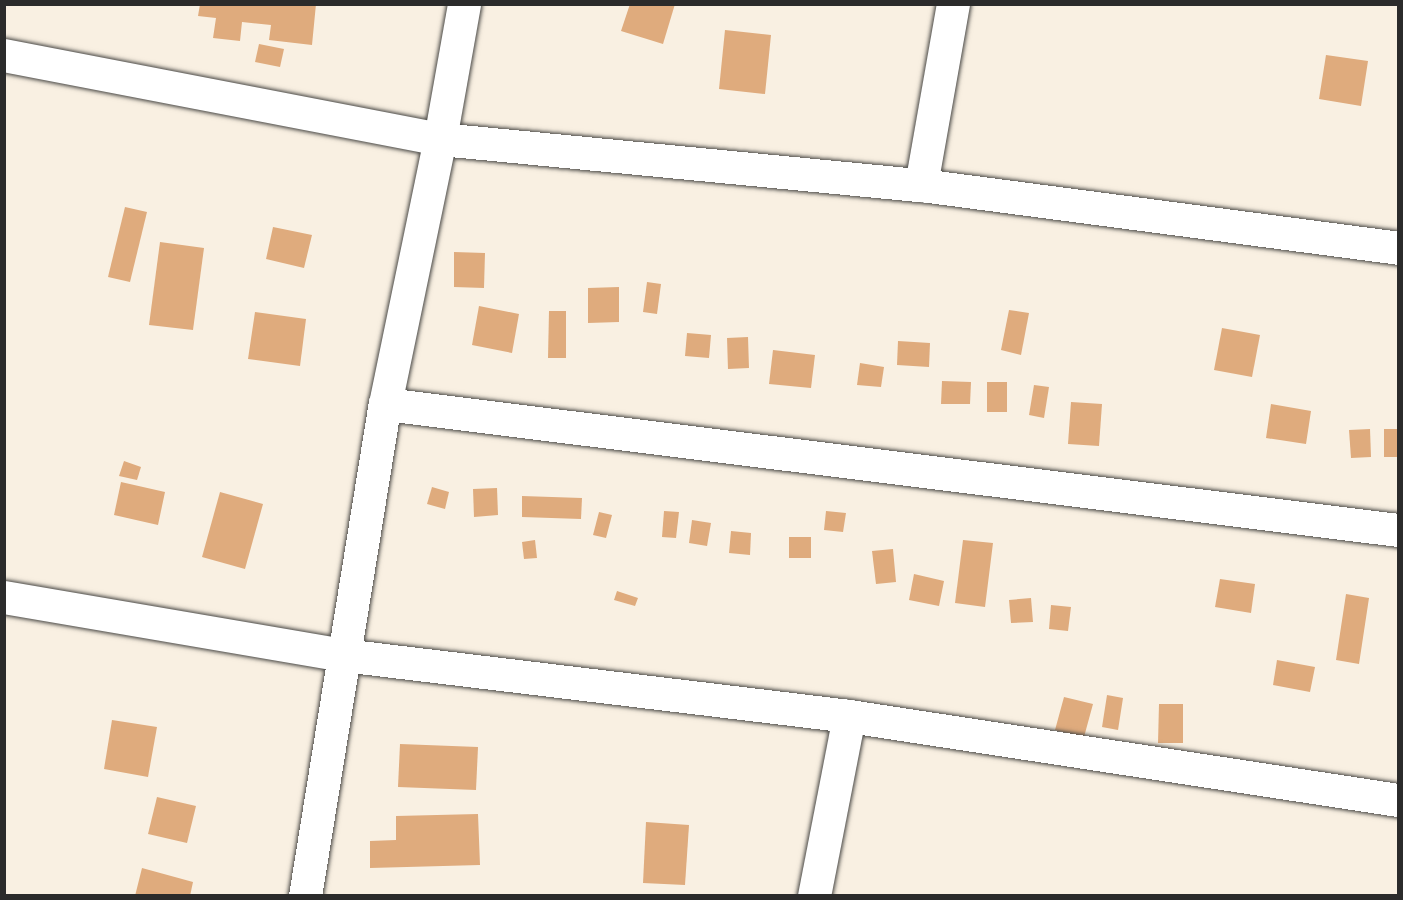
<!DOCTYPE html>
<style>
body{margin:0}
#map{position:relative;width:1403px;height:900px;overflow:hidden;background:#f9f0e2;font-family:"Architects Daughter",sans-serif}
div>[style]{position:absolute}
.building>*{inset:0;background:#dfab7d}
.roads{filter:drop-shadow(0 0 2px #4a4946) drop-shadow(0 0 2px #4a4946)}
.minor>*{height:33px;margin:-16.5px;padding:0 16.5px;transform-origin:16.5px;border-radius:16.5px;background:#fff}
span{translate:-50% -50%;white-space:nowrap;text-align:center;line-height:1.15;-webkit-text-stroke:6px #fff;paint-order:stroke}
.frame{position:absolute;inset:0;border:6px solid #2b2b2b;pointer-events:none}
</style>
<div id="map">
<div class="building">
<i style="clip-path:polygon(200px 4px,316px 4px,312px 45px,269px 40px,271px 25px,242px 22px,240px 41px,213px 38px,216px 18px,198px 16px)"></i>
<i style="clip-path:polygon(630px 4px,675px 4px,663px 44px,621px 31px)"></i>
<i style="clip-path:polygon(725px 30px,771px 35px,765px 94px,719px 89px)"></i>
<i style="clip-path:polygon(259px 44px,284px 49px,280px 67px,255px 62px)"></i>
<i style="clip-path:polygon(1326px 55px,1368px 61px,1361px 106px,1319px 99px)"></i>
<i style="clip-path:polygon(125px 207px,147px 212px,130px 282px,108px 277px)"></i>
<i style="clip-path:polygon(273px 227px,312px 235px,304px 268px,266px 259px)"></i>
<i style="clip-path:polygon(160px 242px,204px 248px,193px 330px,149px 325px)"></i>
<i style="clip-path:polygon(454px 252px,485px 253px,484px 288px,454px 287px)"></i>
<i style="clip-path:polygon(647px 282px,661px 284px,657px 314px,643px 312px)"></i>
<i style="clip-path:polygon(619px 287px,619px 322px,588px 323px,588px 288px)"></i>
<i style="clip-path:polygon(479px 306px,519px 314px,512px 353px,472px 345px)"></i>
<i style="clip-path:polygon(1009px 310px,1029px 313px,1021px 355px,1001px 350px)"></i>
<i style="clip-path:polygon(549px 311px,566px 311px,566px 358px,548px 358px)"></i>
<i style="clip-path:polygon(255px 312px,306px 319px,300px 366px,248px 359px)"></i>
<i style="clip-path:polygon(1222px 328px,1260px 335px,1252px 377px,1214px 370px)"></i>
<i style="clip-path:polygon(687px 333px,711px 335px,709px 358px,685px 356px)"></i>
<i style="clip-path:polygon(748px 337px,749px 368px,728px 369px,727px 338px)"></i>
<i style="clip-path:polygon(898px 341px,930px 343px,929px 367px,897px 365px)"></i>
<i style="clip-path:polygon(773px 350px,815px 355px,811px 388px,769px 384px)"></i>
<i style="clip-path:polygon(860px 363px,884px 367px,881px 387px,857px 385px)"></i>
<i style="clip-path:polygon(942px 381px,971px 382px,970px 404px,941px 404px)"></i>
<i style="clip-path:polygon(987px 382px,1007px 382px,1007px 412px,987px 412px)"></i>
<i style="clip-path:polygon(1034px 385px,1049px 387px,1044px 418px,1029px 415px)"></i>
<i style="clip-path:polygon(1071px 402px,1102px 404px,1099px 446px,1068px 444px)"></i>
<i style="clip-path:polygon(1271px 404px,1311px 411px,1306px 444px,1266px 438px)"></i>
<i style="clip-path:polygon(1370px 429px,1371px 457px,1351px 458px,1349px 430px)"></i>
<i style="clip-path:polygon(1384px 429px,1398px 429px,1398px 457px,1384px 457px)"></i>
<i style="clip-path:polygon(124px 461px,141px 467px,137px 480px,119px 476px)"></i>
<i style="clip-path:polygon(121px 482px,165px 492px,158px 525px,114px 515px)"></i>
<i style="clip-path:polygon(432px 487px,449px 492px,445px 509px,427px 504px)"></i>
<i style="clip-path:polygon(497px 488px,498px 515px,474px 517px,473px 489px)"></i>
<i style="clip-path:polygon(220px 492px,263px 504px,245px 569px,202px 557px)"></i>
<i style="clip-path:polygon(522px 496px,582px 498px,581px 519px,522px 517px)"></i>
<i style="clip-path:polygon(664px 511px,679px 512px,676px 538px,662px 537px)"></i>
<i style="clip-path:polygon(826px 511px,846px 513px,843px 532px,824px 530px)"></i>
<i style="clip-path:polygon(599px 512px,612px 515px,606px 538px,593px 535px)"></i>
<i style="clip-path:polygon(692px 520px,711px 523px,707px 546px,689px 543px)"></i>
<i style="clip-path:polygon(731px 531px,751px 533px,750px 555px,729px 553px)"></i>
<i style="clip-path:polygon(789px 537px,811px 537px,811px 558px,789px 558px)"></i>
<i style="clip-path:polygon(535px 540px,537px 558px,524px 559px,522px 542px)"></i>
<i style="clip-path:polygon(963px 540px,993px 543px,985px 607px,955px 603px)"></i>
<i style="clip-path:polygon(893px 549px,896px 582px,876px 584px,872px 551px)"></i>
<i style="clip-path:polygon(914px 574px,944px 581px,939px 606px,909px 600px)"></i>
<i style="clip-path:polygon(1220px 579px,1255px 584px,1251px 613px,1215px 607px)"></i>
<i style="clip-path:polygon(617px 591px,638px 598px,635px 606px,614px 600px)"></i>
<i style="clip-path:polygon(1346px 594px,1369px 598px,1359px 664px,1336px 660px)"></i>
<i style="clip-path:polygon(1031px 598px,1033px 622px,1011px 623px,1009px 600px)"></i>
<i style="clip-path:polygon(1051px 605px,1071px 607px,1068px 631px,1049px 629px)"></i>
<i style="clip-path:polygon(1277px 660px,1315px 667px,1310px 692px,1273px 685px)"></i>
<i style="clip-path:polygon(1107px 695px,1123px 698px,1118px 730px,1102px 727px)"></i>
<i style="clip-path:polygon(1064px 697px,1093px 704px,1084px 737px,1055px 730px)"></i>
<i style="clip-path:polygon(1159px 704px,1183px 704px,1183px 743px,1158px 743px)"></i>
<i style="clip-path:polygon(112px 720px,157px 727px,148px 777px,104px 769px)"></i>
<i style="clip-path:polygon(400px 744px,478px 747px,476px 790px,398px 787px)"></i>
<i style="clip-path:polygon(157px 797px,196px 806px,187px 843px,148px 834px)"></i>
<i style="clip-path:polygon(478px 814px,480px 865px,370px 868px,370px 841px,396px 840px,396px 816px)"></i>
<i style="clip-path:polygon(646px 822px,689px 825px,685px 885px,643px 883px)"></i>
<i style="clip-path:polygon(142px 868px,193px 882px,190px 896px,135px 896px)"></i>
</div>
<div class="roads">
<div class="minor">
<i style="left:4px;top:55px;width:444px;rotate:10.9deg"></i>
<i style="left:440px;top:139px;width:483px;rotate:5.5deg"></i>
<i style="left:921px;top:185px;width:481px;rotate:7.5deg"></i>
<i style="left:921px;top:185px;width:184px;rotate:-80deg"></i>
<i style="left:385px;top:404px;width:1021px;rotate:7.09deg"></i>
<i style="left:4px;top:597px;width:344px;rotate:9.7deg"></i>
<i style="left:343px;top:655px;width:510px;rotate:6.87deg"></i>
<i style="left:849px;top:716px;width:555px;rotate:8.7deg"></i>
<i style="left:305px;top:896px;width:498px;rotate:-80.8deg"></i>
<i style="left:385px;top:404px;width:271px;rotate:-78.3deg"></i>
<i style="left:440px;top:139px;width:137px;rotate:-79.9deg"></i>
<i style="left:814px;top:896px;width:183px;rotate:-79deg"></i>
</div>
</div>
<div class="frame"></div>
</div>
